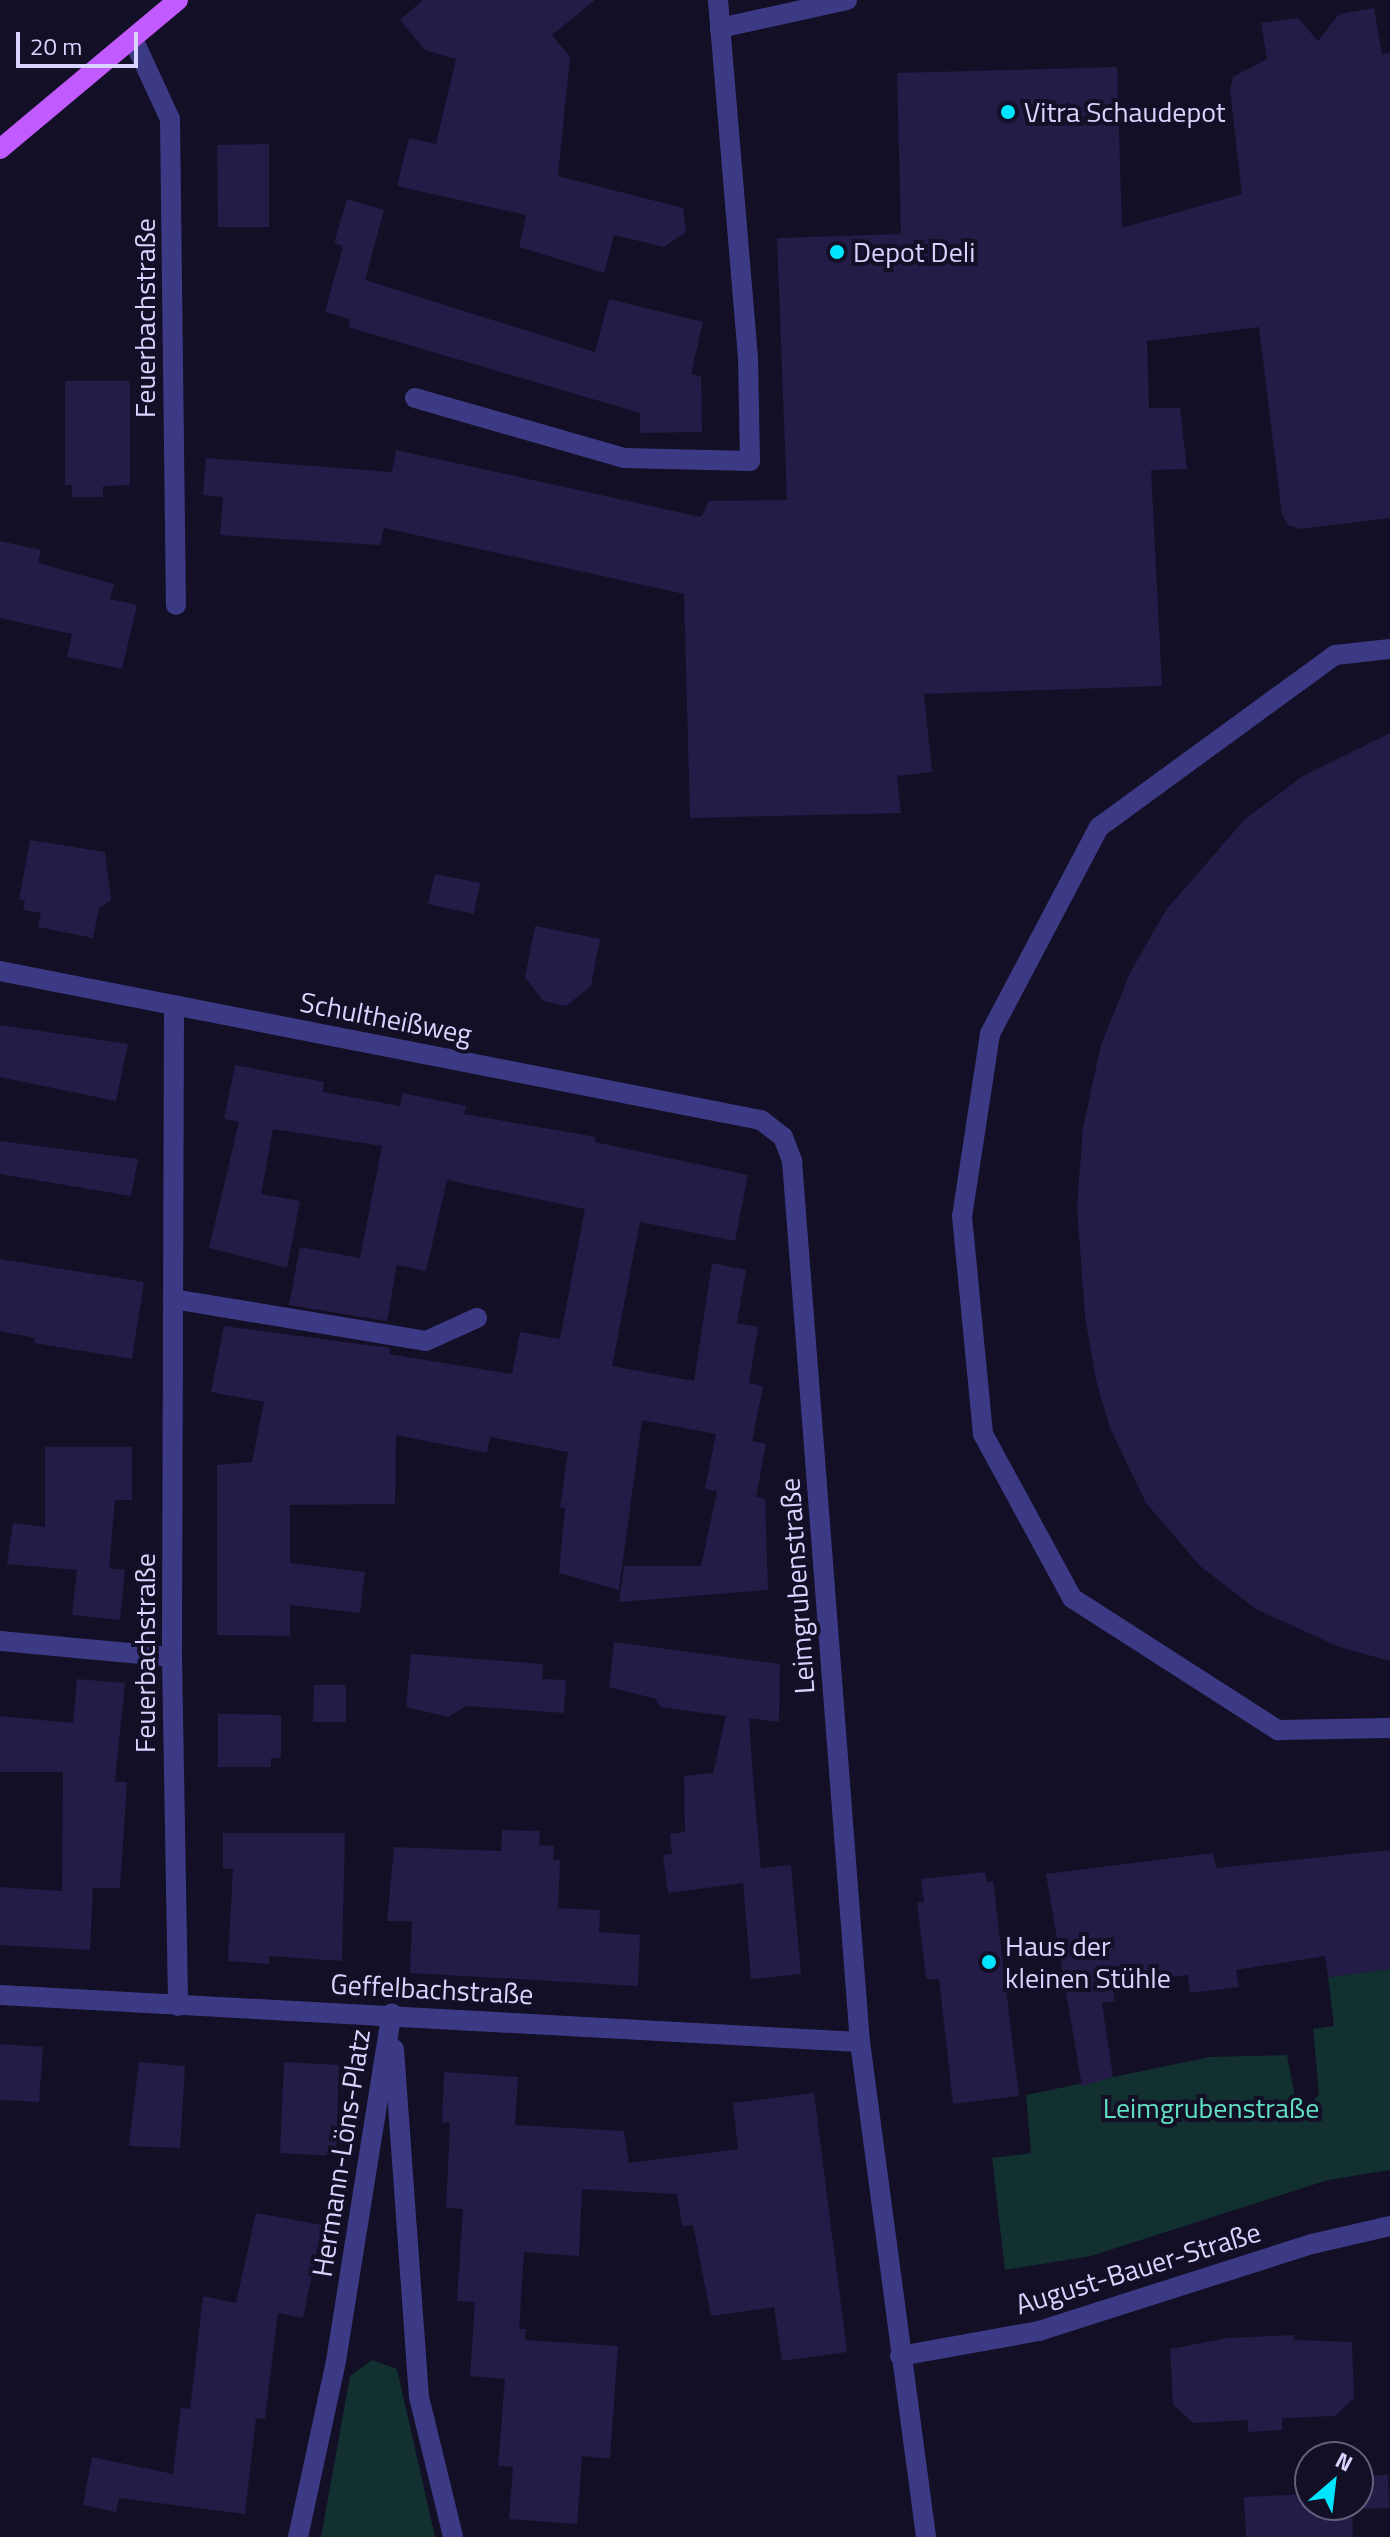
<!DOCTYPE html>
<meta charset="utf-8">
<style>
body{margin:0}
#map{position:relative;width:1390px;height:2537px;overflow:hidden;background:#130f26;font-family:"Titillium Web",sans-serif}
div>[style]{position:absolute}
.green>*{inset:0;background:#12302f}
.building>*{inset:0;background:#241b47}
.minor>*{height:20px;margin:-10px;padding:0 10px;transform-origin:10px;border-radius:10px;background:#3d3a85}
.major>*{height:20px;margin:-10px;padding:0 10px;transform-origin:10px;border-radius:10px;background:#c25bff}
.dots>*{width:22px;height:22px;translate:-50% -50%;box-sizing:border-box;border:4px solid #130f26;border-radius:50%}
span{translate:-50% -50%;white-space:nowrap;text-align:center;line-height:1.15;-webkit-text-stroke:8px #130f26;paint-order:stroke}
.poi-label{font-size:28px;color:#d9d4ff}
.left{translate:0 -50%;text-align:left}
.street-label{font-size:28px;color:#d9d4ff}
.park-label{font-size:28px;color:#5fe0c0}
.north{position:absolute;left:1294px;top:2441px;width:80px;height:80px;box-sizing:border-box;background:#130f26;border:2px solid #625e7d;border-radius:50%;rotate:28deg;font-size:22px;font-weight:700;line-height:32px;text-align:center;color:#d9d4ff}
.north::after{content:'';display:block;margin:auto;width:28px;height:36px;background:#00e5ff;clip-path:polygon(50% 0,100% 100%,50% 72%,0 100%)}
.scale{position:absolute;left:16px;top:32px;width:122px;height:36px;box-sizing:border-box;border:4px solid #d9d4ff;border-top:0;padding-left:10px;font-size:24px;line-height:28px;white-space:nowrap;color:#d9d4ff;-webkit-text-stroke:6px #130f26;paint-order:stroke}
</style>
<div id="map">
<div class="green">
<i style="clip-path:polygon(1390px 1969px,1390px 2170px,1328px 2180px,1091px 2256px,1005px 2270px,992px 2158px,1031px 2153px,1026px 2095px,1210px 2057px,1287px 2055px,1299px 2117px,1319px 2094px,1313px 2029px,1334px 2026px,1328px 1977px)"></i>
<i style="clip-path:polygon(372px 2360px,397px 2369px,435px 2537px,321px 2537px,350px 2376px)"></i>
</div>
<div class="building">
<i style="clip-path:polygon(423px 0,595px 0,552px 35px,570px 57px,558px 176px,683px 208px,686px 232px,664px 247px,614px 235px,604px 273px,519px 247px,526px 215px,397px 186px,409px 138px,436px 144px,456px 59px,425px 50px,400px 20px)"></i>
<i style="clip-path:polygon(1374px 8px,1382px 54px,1390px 53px,1390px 518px,1300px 529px,1288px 525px,1282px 515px,1259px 327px,1147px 341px,1149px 408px,1180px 408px,1187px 469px,1151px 470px,1162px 686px,924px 694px,932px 772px,897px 776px,901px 813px,690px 818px,684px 594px,384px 528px,380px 545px,220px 535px,223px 497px,203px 495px,206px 458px,392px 472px,396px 450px,701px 517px,709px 501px,787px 500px,777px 238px,901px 234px,897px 73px,1117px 67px,1122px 228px,1242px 194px,1230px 90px,1233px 77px,1267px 59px,1261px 23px,1298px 18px,1318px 41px,1339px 14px)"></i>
<i style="clip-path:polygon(269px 144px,269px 227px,218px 227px,217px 145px)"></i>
<i style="clip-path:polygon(347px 199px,384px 210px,365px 280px,595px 352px,609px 299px,703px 322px,691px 374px,701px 376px,702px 432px,640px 433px,640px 413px,348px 327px,350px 319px,325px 312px,343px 246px,334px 243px)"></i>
<i style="clip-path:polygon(65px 381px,130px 381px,130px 485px,103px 486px,103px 497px,72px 497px,72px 485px,65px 485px)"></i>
<i style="clip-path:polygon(0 541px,41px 550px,38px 563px,114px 584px,110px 599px,137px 605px,122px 669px,67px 657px,72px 634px,0 618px)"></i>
<i style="clip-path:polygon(1390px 733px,1390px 1661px,1339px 1647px,1256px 1609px,1200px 1566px,1146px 1503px,1110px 1428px,1096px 1380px,1085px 1317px,1077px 1207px,1083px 1128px,1101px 1045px,1130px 973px,1166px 910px,1245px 819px,1303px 776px)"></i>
<i style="clip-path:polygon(30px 840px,105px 852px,111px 900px,99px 908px,93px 938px,38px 927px,41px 913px,23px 910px,25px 900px,19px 899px)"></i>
<i style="clip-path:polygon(435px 874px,480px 883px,474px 914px,428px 904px)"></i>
<i style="clip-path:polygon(535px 926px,600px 939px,591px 986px,566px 1006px,543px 1001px,525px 977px)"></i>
<i style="clip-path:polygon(0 1025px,128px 1044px,116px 1101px,0 1077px)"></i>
<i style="clip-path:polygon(235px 1065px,324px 1082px,323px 1092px,400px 1106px,402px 1093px,466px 1106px,464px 1114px,596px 1137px,595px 1142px,748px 1175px,735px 1241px,640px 1222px,612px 1366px,694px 1381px,712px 1263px,746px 1270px,737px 1323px,758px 1327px,749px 1383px,763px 1386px,752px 1441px,766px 1444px,756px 1497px,765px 1499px,768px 1590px,619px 1602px,624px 1566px,701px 1566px,717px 1491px,705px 1489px,716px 1434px,642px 1420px,619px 1590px,559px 1573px,565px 1508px,560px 1507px,568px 1452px,490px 1437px,487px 1453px,396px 1435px,395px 1504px,290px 1505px,290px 1563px,365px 1572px,360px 1613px,290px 1605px,290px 1636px,217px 1635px,217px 1465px,252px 1462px,264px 1402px,211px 1392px,224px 1326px,390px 1348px,389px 1354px,512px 1374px,520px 1332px,560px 1339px,585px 1209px,447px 1180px,426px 1271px,397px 1265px,387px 1321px,289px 1305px,300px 1247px,360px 1258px,382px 1146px,273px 1129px,261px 1194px,300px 1201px,287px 1268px,209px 1248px,239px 1122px,224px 1119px)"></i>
<i style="clip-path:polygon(0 1141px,138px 1159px,131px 1196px,0 1174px)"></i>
<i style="clip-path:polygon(0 1259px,144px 1282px,132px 1359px,34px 1343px,35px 1338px,0 1331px)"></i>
<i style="clip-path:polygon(45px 1447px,132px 1447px,132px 1500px,115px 1500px,109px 1568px,125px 1570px,120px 1620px,72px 1615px,77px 1570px,7px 1564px,13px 1523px,45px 1527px)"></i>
<i style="clip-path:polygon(614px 1642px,780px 1664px,779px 1722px,749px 1718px,754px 1790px,761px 1868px,791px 1865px,801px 1974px,751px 1979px,743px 1883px,668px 1893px,663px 1855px,672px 1854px,670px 1834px,685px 1832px,684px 1776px,713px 1773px,726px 1716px,660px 1707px,656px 1699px,609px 1687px)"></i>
<i style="clip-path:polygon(411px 1654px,543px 1664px,542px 1679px,566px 1680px,564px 1713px,467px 1706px,448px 1717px,406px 1707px)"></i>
<i style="clip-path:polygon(77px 1679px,125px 1683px,115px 1782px,127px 1782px,120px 1888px,93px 1888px,90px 1950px,0 1945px,0 1887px,62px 1891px,63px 1772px,0 1772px,0 1716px,73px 1723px)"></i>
<i style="clip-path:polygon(314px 1685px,346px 1685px,346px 1722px,313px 1722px)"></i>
<i style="clip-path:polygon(218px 1714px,281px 1715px,281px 1758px,271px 1758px,271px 1767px,218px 1767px)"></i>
<i style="clip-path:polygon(502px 1830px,540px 1831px,539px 1845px,554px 1846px,553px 1860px,560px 1860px,558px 1908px,600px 1910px,599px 1932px,640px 1935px,638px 1986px,410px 1973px,412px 1921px,387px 1921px,394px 1847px,501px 1851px)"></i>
<i style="clip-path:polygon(223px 1833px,345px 1833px,342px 1961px,269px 1956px,269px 1964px,228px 1961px,233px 1869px,223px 1869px)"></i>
<i style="clip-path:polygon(1390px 1850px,1390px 1969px,1328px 1977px,1325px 1956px,1236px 1970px,1239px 1987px,1190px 1993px,1188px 1975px,1112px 1983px,1115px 2001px,1102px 2003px,1113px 2077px,1082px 2086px,1046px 1874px,1213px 1853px,1216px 1868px)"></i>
<i style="clip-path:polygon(985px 1872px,987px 1882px,993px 1881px,1019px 2096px,953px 2104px,939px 1979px,926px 1979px,917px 1902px,924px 1902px,921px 1879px)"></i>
<i style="clip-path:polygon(0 2044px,43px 2047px,39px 2102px,0 2100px)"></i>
<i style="clip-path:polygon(139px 2062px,185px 2066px,180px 2148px,129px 2146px)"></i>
<i style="clip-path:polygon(284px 2062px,339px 2065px,336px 2156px,280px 2153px)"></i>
<i style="clip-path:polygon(444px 2072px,518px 2077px,515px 2125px,624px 2131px,629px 2163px,738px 2149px,733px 2103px,814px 2093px,847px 2352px,782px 2361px,774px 2307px,711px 2316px,693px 2225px,682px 2226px,677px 2194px,582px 2189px,579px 2256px,524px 2252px,519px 2329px,526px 2329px,525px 2340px,618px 2346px,610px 2459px,582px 2456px,577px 2524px,509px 2519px,513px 2467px,498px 2466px,505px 2379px,470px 2376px,475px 2302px,457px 2301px,463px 2209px,446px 2208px,450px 2123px,442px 2122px)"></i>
<i style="clip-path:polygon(256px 2213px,322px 2225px,303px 2318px,278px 2313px,265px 2419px,256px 2418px,245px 2514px,119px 2498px,116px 2512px,83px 2505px,92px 2457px,173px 2474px,181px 2408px,190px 2409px,203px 2296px,236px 2303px)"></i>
<i style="clip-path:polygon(1294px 2335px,1294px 2340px,1352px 2342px,1354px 2398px,1335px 2416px,1282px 2418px,1282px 2430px,1248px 2432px,1248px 2420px,1193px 2423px,1173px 2404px,1170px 2349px,1228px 2338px)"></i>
<i style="clip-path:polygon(1388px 2475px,1389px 2508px,1358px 2509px,1358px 2476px)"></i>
<i style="clip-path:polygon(1310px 2494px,1310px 2505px,1352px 2505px,1353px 2537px,1246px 2537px,1244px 2497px)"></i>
</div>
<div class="minor">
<i style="left:720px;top:28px;width:130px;rotate:-12.4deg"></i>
<i style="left:133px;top:39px;width:88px;rotate:65.2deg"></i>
<i style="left:170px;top:119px;width:486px;rotate:89.3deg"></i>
<i style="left:415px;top:398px;width:217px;rotate:16deg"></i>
<i style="left:624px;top:458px;width:126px;rotate:1.4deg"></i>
<i style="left:750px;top:461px;width:103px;rotate:-91.1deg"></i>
<i style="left:748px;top:358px;width:359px;rotate:-94.8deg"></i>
<i style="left:1390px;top:649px;width:55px;rotate:173.8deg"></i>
<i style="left:1335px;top:655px;width:292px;rotate:143.9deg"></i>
<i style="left:1099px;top:827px;width:234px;rotate:117.8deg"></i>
<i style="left:990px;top:1034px;width:184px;rotate:98.7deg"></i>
<i style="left:962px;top:1216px;width:219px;rotate:84.5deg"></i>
<i style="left:983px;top:1434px;width:187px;rotate:61.5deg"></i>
<i style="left:1072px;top:1598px;width:245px;rotate:32.7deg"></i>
<i style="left:1278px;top:1730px;width:112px;rotate:-1deg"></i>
<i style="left:0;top:971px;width:775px;rotate:11.08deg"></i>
<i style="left:761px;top:1120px;width:28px;rotate:38deg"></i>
<i style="left:783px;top:1137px;width:26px;rotate:69deg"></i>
<i style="left:792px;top:1161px;width:884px;rotate:85.59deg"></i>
<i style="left:860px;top:2042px;width:499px;rotate:82.4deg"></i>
<i style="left:174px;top:1005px;width:652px;rotate:90.18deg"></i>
<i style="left:172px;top:1657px;width:349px;rotate:89deg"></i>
<i style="left:173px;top:1299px;width:256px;rotate:9.4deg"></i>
<i style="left:426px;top:1341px;width:56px;rotate:-24.3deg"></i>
<i style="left:0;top:1641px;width:173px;rotate:5.3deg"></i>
<i style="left:0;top:1995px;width:861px;rotate:3.13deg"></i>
<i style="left:394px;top:2049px;width:349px;rotate:85.9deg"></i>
<i style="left:419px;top:2397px;width:144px;rotate:76.3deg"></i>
<i style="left:900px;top:2356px;width:141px;rotate:-10.2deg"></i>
<i style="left:1039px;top:2331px;width:287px;rotate:-17.7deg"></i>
<i style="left:1312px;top:2244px;width:80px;rotate:-13deg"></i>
<i style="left:298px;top:2537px;width:180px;rotate:-77.8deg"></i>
<i style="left:336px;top:2361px;width:352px;rotate:-80.9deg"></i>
</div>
<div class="major">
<i style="left:0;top:149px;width:232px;rotate:-39.9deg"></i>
</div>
<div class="dots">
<i style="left:1008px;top:112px;background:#00e5ff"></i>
<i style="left:837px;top:252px;background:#00e5ff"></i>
<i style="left:989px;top:1962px;background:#00e5ff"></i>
</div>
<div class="poi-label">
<span class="left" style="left:1024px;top:112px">Vitra Schaudepot</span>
<span class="left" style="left:853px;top:252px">Depot Deli</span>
<span class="left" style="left:1005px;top:1962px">Haus der<br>kleinen Stühle</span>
</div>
<div class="street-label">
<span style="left:145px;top:318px;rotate:-90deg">Feuerbachstraße</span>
<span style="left:386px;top:1018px;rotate:11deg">Schultheißweg</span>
<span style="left:797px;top:1586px;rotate:-94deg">Leimgrubenstraße</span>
<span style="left:145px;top:1653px;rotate:-90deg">Feuerbachstraße</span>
<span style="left:432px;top:1989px;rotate:3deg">Geffelbachstraße</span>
<span style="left:341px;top:2153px;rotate:-81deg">Hermann-Löns-Platz</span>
<span style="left:1138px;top:2268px;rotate:-17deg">August-Bauer-Straße</span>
</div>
<div class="park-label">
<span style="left:1211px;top:2108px">Leimgrubenstraße</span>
</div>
<div class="north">N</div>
<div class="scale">20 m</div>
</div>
